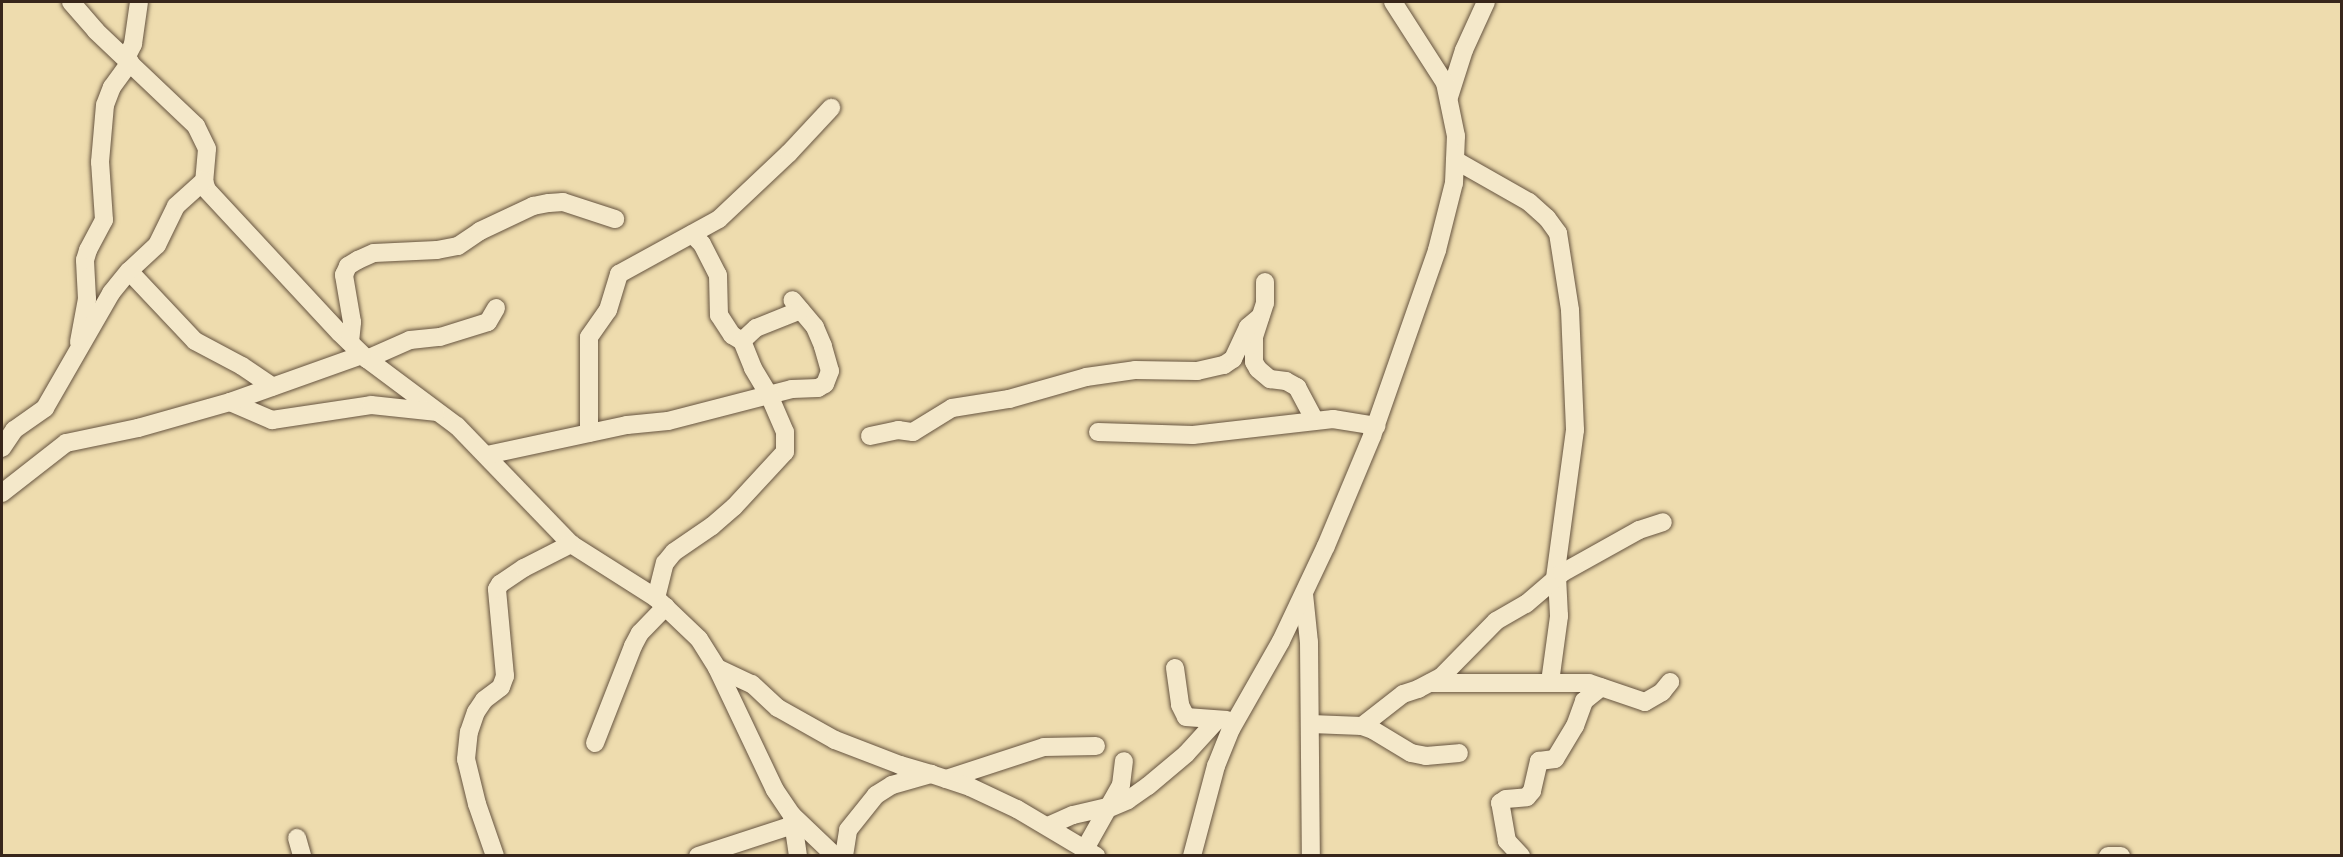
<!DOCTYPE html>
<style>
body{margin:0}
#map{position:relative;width:2343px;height:857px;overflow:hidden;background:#eedcae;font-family:Cardo,serif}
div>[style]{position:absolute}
.roads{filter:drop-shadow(0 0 2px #665440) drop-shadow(0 0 2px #665440)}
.minor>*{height:18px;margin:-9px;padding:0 9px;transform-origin:9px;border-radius:9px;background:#f4e8ca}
span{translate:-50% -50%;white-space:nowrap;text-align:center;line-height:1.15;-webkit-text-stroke:5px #f4e8ca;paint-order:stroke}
.frame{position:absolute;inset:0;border:3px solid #38261b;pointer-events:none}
</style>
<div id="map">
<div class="roads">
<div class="minor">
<i style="left:71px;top:2px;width:38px;rotate:49deg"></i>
<i style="left:96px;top:31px;width:138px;rotate:43.5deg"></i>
<i style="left:196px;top:126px;width:25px;rotate:64deg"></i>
<i style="left:207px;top:149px;width:32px;rotate:95deg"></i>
<i style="left:204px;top:181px;width:9px;rotate:72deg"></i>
<i style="left:207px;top:190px;width:195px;rotate:47.1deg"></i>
<i style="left:340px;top:333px;width:37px;rotate:44deg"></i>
<i style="left:367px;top:359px;width:112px;rotate:36.7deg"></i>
<i style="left:457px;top:426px;width:164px;rotate:46deg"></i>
<i style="left:571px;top:544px;width:101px;rotate:32.4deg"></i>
<i style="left:656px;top:598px;width:59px;rotate:43.6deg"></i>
<i style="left:699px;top:639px;width:34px;rotate:58deg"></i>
<i style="left:717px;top:668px;width:135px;rotate:64.6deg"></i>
<i style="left:775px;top:790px;width:30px;rotate:56deg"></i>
<i style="left:792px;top:815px;width:59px;rotate:43.6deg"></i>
<i style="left:126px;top:58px;width:16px;rotate:-63deg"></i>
<i style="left:133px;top:44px;width:42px;rotate:-81.9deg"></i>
<i style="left:1449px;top:97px;width:49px;rotate:-72.3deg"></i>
<i style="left:1464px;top:50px;width:53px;rotate:-65.4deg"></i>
<i style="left:1455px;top:160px;width:85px;rotate:29.6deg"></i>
<i style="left:1529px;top:202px;width:24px;rotate:42deg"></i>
<i style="left:1547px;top:218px;width:19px;rotate:54deg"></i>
<i style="left:1558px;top:233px;width:78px;rotate:81.1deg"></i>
<i style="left:1570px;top:310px;width:120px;rotate:87.6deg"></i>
<i style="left:1575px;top:430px;width:149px;rotate:97.7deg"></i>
<i style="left:692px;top:234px;width:14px;rotate:45deg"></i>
<i style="left:702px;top:244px;width:35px;rotate:63deg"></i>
<i style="left:718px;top:275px;width:40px;rotate:88.6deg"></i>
<i style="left:719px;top:315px;width:24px;rotate:57deg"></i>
<i style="left:732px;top:335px;width:12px;rotate:31deg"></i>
<i style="left:129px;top:271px;width:96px;rotate:46.7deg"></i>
<i style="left:195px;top:341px;width:53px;rotate:28deg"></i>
<i style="left:242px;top:366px;width:37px;rotate:34deg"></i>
<i style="left:1265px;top:282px;width:21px;rotate:90deg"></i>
<i style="left:1265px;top:303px;width:36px;rotate:108deg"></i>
<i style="left:1254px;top:337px;width:25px;rotate:90deg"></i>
<i style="left:1254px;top:362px;width:8px;rotate:60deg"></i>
<i style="left:1258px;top:369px;width:16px;rotate:40deg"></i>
<i style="left:1270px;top:379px;width:16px;rotate:7deg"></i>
<i style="left:1286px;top:381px;width:13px;rotate:29deg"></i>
<i style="left:1297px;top:387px;width:38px;rotate:62deg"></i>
<i style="left:79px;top:342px;width:44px;rotate:-79.5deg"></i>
<i style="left:87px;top:299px;width:39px;rotate:-93deg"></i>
<i style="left:85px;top:260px;width:10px;rotate:-73deg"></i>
<i style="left:88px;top:250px;width:34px;rotate:-62deg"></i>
<i style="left:104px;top:220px;width:58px;rotate:-93.9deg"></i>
<i style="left:100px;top:162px;width:57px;rotate:-85deg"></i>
<i style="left:105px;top:105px;width:19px;rotate:-69deg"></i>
<i style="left:112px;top:87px;width:31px;rotate:-54deg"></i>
<i style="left:350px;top:342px;width:20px;rotate:-84deg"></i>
<i style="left:352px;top:322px;width:48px;rotate:-99.7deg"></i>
<i style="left:344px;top:275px;width:10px;rotate:-66deg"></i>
<i style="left:348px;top:266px;width:12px;rotate:-31deg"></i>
<i style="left:358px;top:260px;width:17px;rotate:-24deg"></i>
<i style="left:374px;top:253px;width:63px;rotate:-2.7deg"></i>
<i style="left:437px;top:250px;width:21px;rotate:-11deg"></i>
<i style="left:458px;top:246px;width:27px;rotate:-34deg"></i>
<i style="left:480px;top:231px;width:59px;rotate:-25.3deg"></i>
<i style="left:533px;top:206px;width:16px;rotate:-11deg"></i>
<i style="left:549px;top:203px;width:14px;rotate:-4deg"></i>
<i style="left:563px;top:202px;width:55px;rotate:18.1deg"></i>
<i style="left:367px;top:359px;width:47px;rotate:-23.8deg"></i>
<i style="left:410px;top:340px;width:30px;rotate:-6deg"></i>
<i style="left:440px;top:337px;width:50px;rotate:-17.4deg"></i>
<i style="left:488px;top:322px;width:16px;rotate:-60deg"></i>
<i style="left:230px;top:402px;width:46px;rotate:23.2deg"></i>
<i style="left:272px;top:420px;width:100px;rotate:-8.6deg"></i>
<i style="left:371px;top:405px;width:65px;rotate:6.1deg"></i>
<i style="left:1098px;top:432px;width:95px;rotate:1.8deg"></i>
<i style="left:1193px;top:435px;width:141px;rotate:-6.5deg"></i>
<i style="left:1333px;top:419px;width:44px;rotate:9.2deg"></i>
<i style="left:589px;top:433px;width:96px;rotate:-90deg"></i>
<i style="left:589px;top:337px;width:33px;rotate:-55deg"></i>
<i style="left:608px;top:310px;width:38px;rotate:-73deg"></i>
<i style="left:619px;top:274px;width:114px;rotate:-28.8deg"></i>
<i style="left:719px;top:219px;width:96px;rotate:-43.3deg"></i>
<i style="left:789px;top:153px;width:62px;rotate:-47deg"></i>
<i style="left:870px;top:436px;width:29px;rotate:-12deg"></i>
<i style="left:898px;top:430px;width:15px;rotate:8deg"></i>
<i style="left:913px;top:432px;width:46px;rotate:-31.6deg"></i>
<i style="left:952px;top:408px;width:58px;rotate:-9deg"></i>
<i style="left:1009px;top:399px;width:80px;rotate:-15.9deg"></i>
<i style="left:1086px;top:377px;width:49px;rotate:-8.1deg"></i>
<i style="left:1135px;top:370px;width:62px;rotate:0.9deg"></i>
<i style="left:1197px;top:371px;width:28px;rotate:-13deg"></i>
<i style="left:1224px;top:365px;width:11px;rotate:-34deg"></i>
<i style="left:1233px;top:359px;width:35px;rotate:-65deg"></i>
<i style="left:1248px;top:327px;width:16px;rotate:-40deg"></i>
<i style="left:2px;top:448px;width:22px;rotate:-56deg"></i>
<i style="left:14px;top:430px;width:38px;rotate:-35deg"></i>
<i style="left:45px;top:408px;width:133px;rotate:-60.1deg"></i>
<i style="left:111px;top:293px;width:28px;rotate:-51deg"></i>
<i style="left:129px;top:271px;width:38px;rotate:-43deg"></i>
<i style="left:157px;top:245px;width:43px;rotate:-64deg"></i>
<i style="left:176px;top:206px;width:38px;rotate:-42deg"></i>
<i style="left:487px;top:455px;width:143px;rotate:-12.1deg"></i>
<i style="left:627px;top:425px;width:41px;rotate:-5.6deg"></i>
<i style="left:668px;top:421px;width:128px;rotate:-14.5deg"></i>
<i style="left:792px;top:389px;width:26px;rotate:-2deg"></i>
<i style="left:818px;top:388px;width:8px;rotate:-30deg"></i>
<i style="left:825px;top:384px;width:14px;rotate:-69deg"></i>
<i style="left:830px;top:371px;width:26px;rotate:-106deg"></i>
<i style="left:823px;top:346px;width:21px;rotate:-113deg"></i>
<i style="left:815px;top:327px;width:35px;rotate:-130deg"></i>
<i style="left:2px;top:493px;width:81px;rotate:-38deg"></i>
<i style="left:66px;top:443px;width:74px;rotate:-11.8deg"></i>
<i style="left:138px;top:428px;width:96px;rotate:-15.8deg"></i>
<i style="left:230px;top:402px;width:140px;rotate:-19.6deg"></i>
<i style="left:1304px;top:594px;width:48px;rotate:84.1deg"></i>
<i style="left:1309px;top:642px;width:214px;rotate:89.5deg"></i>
<i style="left:656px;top:598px;width:36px;rotate:-76deg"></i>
<i style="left:665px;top:563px;width:14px;rotate:-51deg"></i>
<i style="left:674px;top:552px;width:46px;rotate:-34.4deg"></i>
<i style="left:712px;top:526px;width:29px;rotate:-41deg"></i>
<i style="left:734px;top:507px;width:75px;rotate:-47.2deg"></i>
<i style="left:785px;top:452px;width:20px;rotate:-90deg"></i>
<i style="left:785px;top:432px;width:40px;rotate:-113.4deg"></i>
<i style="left:769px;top:395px;width:31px;rotate:-121deg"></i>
<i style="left:753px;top:368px;width:29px;rotate:-112deg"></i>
<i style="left:742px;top:341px;width:19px;rotate:-43deg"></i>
<i style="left:756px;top:328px;width:48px;rotate:-21.8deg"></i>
<i style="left:717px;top:668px;width:38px;rotate:25deg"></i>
<i style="left:752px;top:684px;width:35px;rotate:43deg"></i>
<i style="left:778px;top:708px;width:65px;rotate:29.3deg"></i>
<i style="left:835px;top:740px;width:70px;rotate:21deg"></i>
<i style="left:900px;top:765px;width:32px;rotate:16deg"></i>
<i style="left:1175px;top:668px;width:37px;rotate:82deg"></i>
<i style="left:1180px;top:705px;width:13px;rotate:63deg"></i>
<i style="left:1186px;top:717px;width:41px;rotate:4.2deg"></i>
<i style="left:1550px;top:682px;width:67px;rotate:-82.2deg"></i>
<i style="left:1559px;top:616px;width:40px;rotate:-92.9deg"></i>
<i style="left:1430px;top:683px;width:159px"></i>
<i style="left:1589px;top:683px;width:59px;rotate:18.7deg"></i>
<i style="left:1645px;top:702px;width:20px;rotate:-30deg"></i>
<i style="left:1662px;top:692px;width:13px;rotate:-51deg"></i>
<i style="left:1311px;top:724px;width:51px;rotate:2.2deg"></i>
<i style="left:1362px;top:726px;width:12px;rotate:20deg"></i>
<i style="left:1373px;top:730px;width:44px;rotate:31.2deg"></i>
<i style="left:1411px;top:753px;width:15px;rotate:11deg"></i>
<i style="left:1426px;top:756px;width:33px;rotate:-5deg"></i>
<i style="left:1362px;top:726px;width:52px;rotate:-38deg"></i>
<i style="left:1403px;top:694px;width:16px;rotate:-18deg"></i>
<i style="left:1418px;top:689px;width:27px;rotate:-28deg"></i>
<i style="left:1442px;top:676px;width:77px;rotate:-45.5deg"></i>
<i style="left:1496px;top:621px;width:34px;rotate:-30deg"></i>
<i style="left:1526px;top:604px;width:48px;rotate:-40.7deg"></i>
<i style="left:1562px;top:573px;width:88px;rotate:-29.2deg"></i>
<i style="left:1639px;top:530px;width:25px;rotate:-18deg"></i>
<i style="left:595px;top:743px;width:104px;rotate:-68.6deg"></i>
<i style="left:633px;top:646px;width:15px;rotate:-62deg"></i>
<i style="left:640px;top:633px;width:37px;rotate:-46deg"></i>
<i style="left:946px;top:779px;width:103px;rotate:-18.1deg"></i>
<i style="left:1044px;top:747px;width:52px;rotate:-1.1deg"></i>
<i style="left:1105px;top:810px;width:25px;rotate:-23deg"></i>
<i style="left:1128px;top:800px;width:24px;rotate:-35deg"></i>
<i style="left:1148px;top:786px;width:50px;rotate:-40.1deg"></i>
<i style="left:1186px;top:754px;width:46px;rotate:-47.6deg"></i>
<i style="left:792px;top:815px;width:41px;rotate:81.7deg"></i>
<i style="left:1048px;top:826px;width:27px;rotate:-24deg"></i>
<i style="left:1073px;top:815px;width:35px;rotate:-13deg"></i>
<i style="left:297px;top:838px;width:19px;rotate:74deg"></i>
<i style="left:1086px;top:847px;width:71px;rotate:-60.6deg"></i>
<i style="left:1121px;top:785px;width:24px;rotate:-83deg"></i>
<i style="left:495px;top:856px;width:55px;rotate:-109.1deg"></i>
<i style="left:477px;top:804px;width:46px;rotate:-103.7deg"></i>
<i style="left:466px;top:759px;width:27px;rotate:-84deg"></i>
<i style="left:469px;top:732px;width:21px;rotate:-71deg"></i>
<i style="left:476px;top:712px;width:14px;rotate:-56deg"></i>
<i style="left:484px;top:700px;width:21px;rotate:-37deg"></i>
<i style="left:501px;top:687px;width:12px;rotate:-70deg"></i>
<i style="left:505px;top:676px;width:87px;rotate:-95.3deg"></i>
<i style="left:497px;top:589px;width:6px;rotate:-59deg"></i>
<i style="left:500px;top:584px;width:29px;rotate:-34deg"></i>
<i style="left:524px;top:568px;width:53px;rotate:-27.1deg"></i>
<i style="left:698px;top:856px;width:100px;rotate:-18.1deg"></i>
<i style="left:844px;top:856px;width:26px;rotate:-81deg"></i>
<i style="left:848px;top:830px;width:45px;rotate:-51.3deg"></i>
<i style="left:876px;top:795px;width:19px;rotate:-32deg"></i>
<i style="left:892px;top:785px;width:41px;rotate:-15.8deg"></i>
<i style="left:931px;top:774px;width:41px;rotate:18.4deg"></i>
<i style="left:970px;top:787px;width:52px;rotate:25.1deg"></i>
<i style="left:1017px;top:809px;width:92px;rotate:30.7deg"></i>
<i style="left:1192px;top:856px;width:93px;rotate:-75.1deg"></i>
<i style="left:1216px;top:766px;width:40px;rotate:-68deg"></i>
<i style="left:1231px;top:729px;width:101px;rotate:-60.4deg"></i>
<i style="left:1281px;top:641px;width:105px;rotate:-64.7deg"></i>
<i style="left:1326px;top:546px;width:119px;rotate:-67.3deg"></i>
<i style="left:1372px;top:436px;width:197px;rotate:-70.7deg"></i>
<i style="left:1437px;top:250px;width:69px;rotate:-75.8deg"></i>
<i style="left:1454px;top:183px;width:47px;rotate:-87.6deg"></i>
<i style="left:1456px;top:136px;width:54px;rotate:-101.7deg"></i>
<i style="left:1445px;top:83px;width:96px;rotate:-122.7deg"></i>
<i style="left:1521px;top:856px;width:21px;rotate:-133deg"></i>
<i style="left:1507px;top:841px;width:39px;rotate:-100deg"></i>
<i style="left:1500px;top:803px;width:7px;rotate:-34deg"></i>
<i style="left:1506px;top:799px;width:21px;rotate:-5deg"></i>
<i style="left:1527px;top:797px;width:8px;rotate:-50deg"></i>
<i style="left:1532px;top:791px;width:31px;rotate:-77deg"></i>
<i style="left:1539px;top:761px;width:16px;rotate:-7deg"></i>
<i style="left:1555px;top:759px;width:39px;rotate:-59deg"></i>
<i style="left:1575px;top:726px;width:27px;rotate:-70deg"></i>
<i style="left:1584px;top:701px;width:22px;rotate:-39deg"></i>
<i style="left:2108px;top:856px;width:13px"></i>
</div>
</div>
<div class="frame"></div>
</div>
